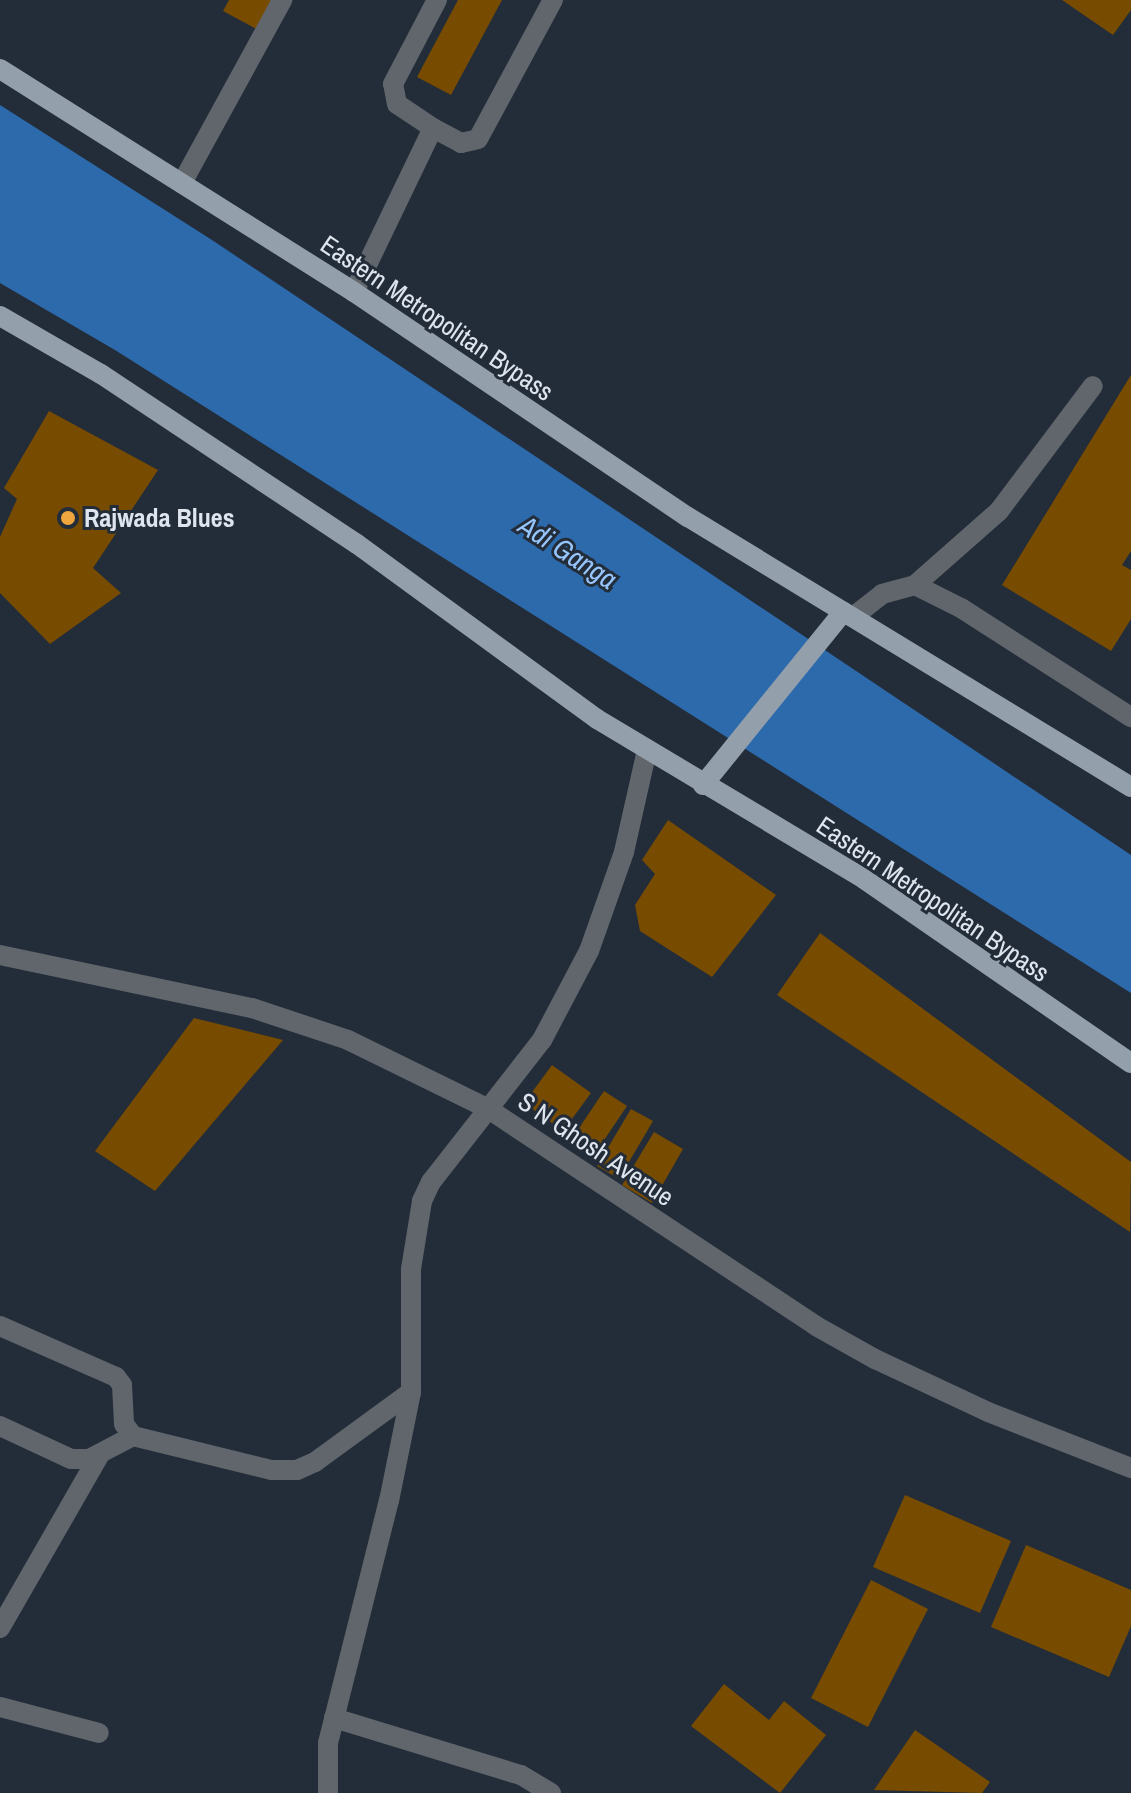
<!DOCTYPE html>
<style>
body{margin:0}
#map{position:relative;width:1131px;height:1793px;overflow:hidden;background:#232d39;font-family:"Archivo Narrow",sans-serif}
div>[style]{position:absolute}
.water>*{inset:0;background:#2d6aac}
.building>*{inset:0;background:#774b00}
.minor>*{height:20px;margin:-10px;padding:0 10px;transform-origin:10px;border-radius:10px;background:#61666c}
.primary>*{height:20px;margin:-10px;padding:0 10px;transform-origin:10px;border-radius:10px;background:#949fac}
.dots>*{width:22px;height:22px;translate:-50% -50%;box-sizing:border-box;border:4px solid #232d39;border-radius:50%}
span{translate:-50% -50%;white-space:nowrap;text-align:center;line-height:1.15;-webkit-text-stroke:6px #232d39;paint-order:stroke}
.street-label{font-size:26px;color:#dee5ee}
.poi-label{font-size:26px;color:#dee5ee;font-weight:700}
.left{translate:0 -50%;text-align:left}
.water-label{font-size:28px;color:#97c6fc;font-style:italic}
</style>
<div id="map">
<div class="water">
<i style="clip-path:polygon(0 105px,212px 240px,1131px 855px,1131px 993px,115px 350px,0 283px)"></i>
</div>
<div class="building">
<i style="clip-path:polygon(229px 0,277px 0,260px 31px,223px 11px)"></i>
<i style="clip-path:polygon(458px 0,502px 0,451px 95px,417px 77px)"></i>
<i style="clip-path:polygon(1062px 0,1131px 0,1131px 10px,1113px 35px)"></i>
<i style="clip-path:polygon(1131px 375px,1131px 551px,1122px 565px,1131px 570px,1131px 619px,1111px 651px,1002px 585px)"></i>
<i style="clip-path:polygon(49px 411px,158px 470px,93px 568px,121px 593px,50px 644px,0 593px,0 537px,17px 499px,4px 488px)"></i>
<i style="clip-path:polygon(668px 820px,776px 895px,712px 977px,640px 931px,635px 905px,655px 874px,642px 860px)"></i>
<i style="clip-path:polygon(820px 933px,1131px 1162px,1130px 1232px,777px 995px)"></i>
<i style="clip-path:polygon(194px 1018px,283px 1040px,155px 1191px,95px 1151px)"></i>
<i style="clip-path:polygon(552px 1065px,591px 1093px,563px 1131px,524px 1103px)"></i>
<i style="clip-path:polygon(604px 1091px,627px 1106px,594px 1155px,571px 1140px)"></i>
<i style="clip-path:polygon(631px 1109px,653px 1121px,619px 1179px,597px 1166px)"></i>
<i style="clip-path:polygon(654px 1132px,683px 1149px,652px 1203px,622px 1185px)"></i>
<i style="clip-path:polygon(905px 1495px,1011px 1541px,980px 1613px,873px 1567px)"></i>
<i style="clip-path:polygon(1026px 1545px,1131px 1590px,1131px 1626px,1109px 1677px,991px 1627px)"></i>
<i style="clip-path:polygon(871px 1580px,928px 1609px,868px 1727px,811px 1698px)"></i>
<i style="clip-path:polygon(724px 1684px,769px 1720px,784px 1701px,826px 1735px,780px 1793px,691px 1726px)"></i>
<i style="clip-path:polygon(915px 1730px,990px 1782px,982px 1793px,874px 1790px)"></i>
</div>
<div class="minor">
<i style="left:433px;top:128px;width:32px;rotate:28deg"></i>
<i style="left:461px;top:143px;width:17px;rotate:-13deg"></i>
<i style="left:478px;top:139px;width:158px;rotate:-61.7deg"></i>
<i style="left:182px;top:183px;width:209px;rotate:-61.3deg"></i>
<i style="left:354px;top:292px;width:182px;rotate:-64.3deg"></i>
<i style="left:433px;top:128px;width:43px;rotate:-146.3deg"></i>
<i style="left:397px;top:104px;width:20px;rotate:-101deg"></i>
<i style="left:393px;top:84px;width:95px;rotate:-62.4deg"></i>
<i style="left:915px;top:585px;width:112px;rotate:-41.4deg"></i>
<i style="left:999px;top:511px;width:156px;rotate:-53.1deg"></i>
<i style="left:853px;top:617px;width:37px;rotate:-38deg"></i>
<i style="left:882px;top:594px;width:34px;rotate:-15deg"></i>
<i style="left:915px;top:585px;width:51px;rotate:26.6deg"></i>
<i style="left:961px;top:608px;width:202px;rotate:32.7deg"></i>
<i style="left:0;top:955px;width:258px;rotate:11.9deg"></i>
<i style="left:252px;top:1008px;width:101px;rotate:18.4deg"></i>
<i style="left:348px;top:1040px;width:155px;rotate:26.1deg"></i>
<i style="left:487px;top:1108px;width:395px;rotate:33.5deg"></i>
<i style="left:816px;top:1326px;width:68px;rotate:29.2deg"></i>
<i style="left:875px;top:1359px;width:125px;rotate:25.1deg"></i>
<i style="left:988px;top:1412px;width:154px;rotate:21.4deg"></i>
<i style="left:0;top:1326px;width:127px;rotate:23.7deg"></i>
<i style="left:116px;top:1377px;width:10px;rotate:53deg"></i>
<i style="left:122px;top:1385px;width:39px;rotate:87deg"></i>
<i style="left:124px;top:1424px;width:15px;rotate:53deg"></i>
<i style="left:133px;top:1436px;width:142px;rotate:13.8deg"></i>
<i style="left:271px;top:1470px;width:26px"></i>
<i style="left:297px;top:1470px;width:20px;rotate:-24deg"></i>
<i style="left:315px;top:1462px;width:119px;rotate:-36.1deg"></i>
<i style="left:0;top:1426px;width:78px;rotate:24.9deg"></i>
<i style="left:71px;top:1459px;width:18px"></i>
<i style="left:89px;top:1459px;width:50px;rotate:-27.6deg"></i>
<i style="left:0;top:1628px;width:198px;rotate:-60.1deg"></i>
<i style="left:0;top:1707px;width:102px;rotate:14.7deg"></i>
<i style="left:334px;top:1718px;width:195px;rotate:17deg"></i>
<i style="left:521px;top:1775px;width:35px;rotate:31deg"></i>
<i style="left:328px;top:1793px;width:50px;rotate:-90deg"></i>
<i style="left:328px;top:1743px;width:250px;rotate:-75.9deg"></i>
<i style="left:389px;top:1501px;width:111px;rotate:-78.6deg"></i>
<i style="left:411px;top:1392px;width:123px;rotate:-90deg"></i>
<i style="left:411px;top:1269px;width:69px;rotate:-80.8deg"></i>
<i style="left:422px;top:1201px;width:21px;rotate:-65deg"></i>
<i style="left:431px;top:1182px;width:180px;rotate:-52deg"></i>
<i style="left:542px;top:1040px;width:101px;rotate:-62.2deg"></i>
<i style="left:589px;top:951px;width:105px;rotate:-70.5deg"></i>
<i style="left:624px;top:852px;width:105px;rotate:-77.3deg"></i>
</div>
<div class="primary">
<i style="left:0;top:69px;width:418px;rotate:32.2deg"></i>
<i style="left:354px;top:292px;width:403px;rotate:34deg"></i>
<i style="left:688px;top:517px;width:519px;rotate:31.36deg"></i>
<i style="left:0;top:316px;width:116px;rotate:29.9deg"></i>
<i style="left:101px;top:374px;width:307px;rotate:33.6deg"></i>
<i style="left:357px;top:544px;width:297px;rotate:36.1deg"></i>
<i style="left:597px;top:719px;width:311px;rotate:30.9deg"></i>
<i style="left:864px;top:879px;width:324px;rotate:34.6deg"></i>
<i style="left:703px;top:785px;width:223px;rotate:-51deg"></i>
</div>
<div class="dots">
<i style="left:68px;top:518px;background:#f0a63f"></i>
</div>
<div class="street-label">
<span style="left:437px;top:318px;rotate:34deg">Eastern Metropolitan Bypass</span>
<span style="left:933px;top:899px;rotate:34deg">Eastern Metropolitan Bypass</span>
<span style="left:596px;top:1149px;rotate:34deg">S N Ghosh Avenue</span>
</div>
<div class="poi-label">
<span class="left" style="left:84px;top:518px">Rajwada Blues</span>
</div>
<div class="water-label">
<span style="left:568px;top:552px;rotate:33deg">Adi Ganga</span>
</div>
</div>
